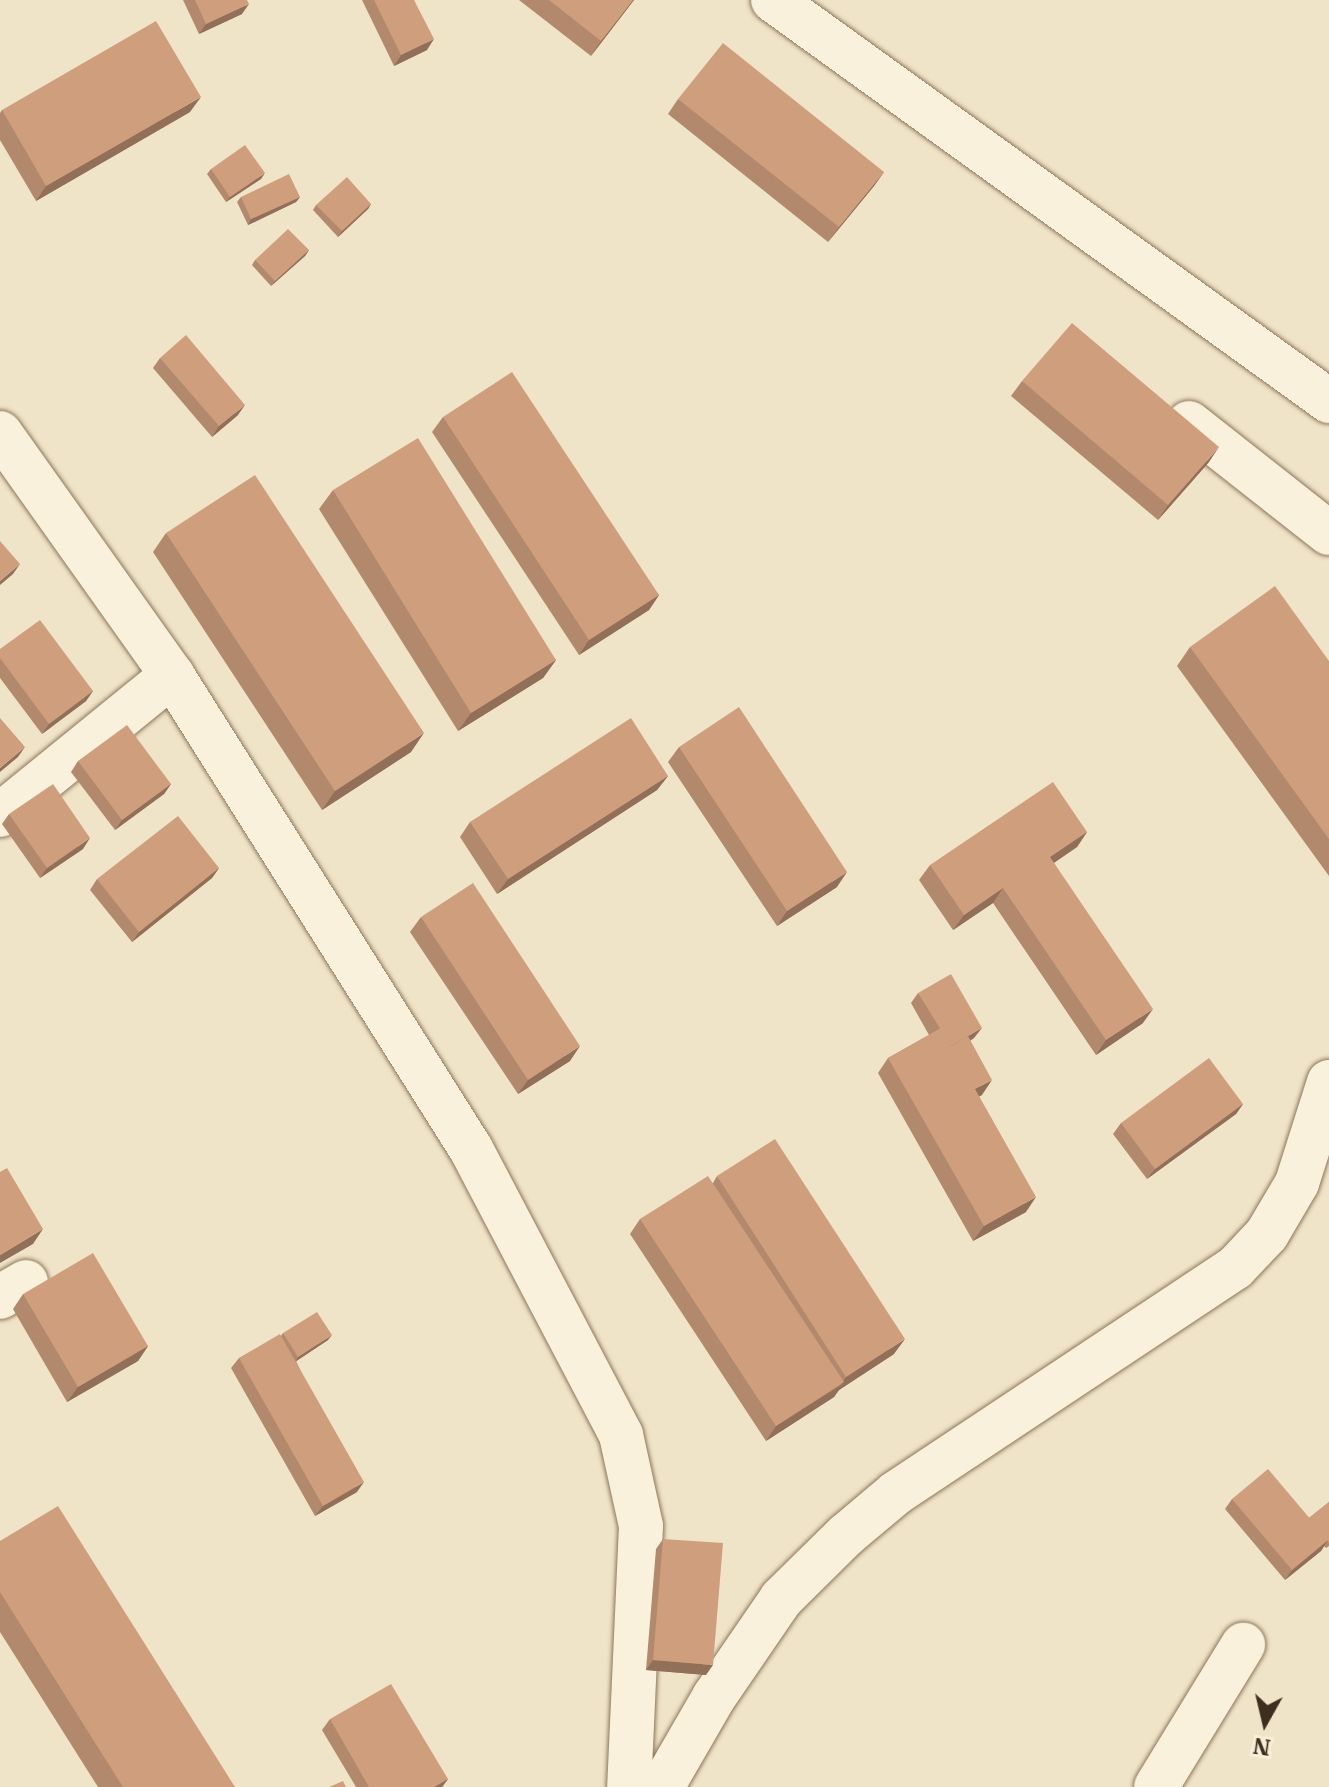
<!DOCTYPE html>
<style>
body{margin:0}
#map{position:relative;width:1329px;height:1787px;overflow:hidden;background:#f0e4c8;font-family:"IBM Plex Serif",serif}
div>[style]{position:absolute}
.roads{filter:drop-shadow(0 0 2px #8d765c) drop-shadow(0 0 2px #8d765c)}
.street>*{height:44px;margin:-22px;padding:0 22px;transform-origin:22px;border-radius:22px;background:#faf1dc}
.wall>*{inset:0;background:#b2896c}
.shaded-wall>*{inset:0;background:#916f58}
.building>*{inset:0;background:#cf9f7d}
span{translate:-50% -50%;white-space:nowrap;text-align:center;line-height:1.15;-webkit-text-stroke:8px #f7eed8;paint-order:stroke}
.north{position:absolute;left:1225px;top:1683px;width:80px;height:80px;-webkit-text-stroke:6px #f7eed8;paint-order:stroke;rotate:188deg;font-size:22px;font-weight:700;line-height:32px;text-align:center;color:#3d2e20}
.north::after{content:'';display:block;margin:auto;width:28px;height:36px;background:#3d2e20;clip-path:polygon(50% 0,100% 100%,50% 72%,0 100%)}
</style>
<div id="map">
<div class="roads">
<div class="street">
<i style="left:773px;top:0;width:686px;rotate:35.8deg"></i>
<i style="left:1189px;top:423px;width:178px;rotate:38.2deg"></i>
<i style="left:0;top:433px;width:297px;rotate:54.6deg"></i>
<i style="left:172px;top:675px;width:560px;rotate:57.76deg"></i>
<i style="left:471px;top:1149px;width:323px;rotate:62.3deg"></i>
<i style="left:621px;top:1435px;width:93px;rotate:77.6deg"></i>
<i style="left:641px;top:1526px;width:261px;rotate:92.6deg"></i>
<i style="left:0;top:815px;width:222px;rotate:-39.1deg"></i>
<i style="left:0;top:1297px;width:30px;rotate:-30deg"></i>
<i style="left:662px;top:1787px;width:104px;rotate:-60deg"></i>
<i style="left:714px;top:1697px;width:119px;rotate:-55.6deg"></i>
<i style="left:781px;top:1599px;width:91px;rotate:-44.6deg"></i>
<i style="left:846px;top:1535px;width:65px;rotate:-40deg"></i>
<i style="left:896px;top:1493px;width:407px;rotate:-33.6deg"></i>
<i style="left:1235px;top:1268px;width:47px;rotate:-46.7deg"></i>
<i style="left:1267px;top:1234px;width:59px;rotate:-59.5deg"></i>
<i style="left:1297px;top:1183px;width:106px;rotate:-72.4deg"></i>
<i style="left:1156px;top:1787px;width:167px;rotate:-58.5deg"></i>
</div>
</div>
<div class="wall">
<i style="clip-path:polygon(183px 0,247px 0,242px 14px,199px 34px)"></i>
<i style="clip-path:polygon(362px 0,414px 0,427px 50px,394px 66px)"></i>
<i style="clip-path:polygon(519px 0,634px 0,591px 56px)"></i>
<i style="clip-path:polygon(678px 99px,884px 172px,874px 186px,828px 242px,668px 114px)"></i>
<i style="clip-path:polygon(2px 110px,190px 112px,36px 201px,0 140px,0 113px)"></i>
<i style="clip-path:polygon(211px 169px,261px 179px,226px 202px,207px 174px)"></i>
<i style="clip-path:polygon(241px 197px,300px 197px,296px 202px,248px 225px,237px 202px)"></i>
<i style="clip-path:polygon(371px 204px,368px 209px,338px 237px,313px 210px,316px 205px)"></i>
<i style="clip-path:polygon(309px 250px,305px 256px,271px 286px,252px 265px,255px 260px)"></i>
<i style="clip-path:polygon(160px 358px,238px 415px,212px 437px,153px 368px)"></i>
<i style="clip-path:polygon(1022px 381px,1209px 462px,1158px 520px,1011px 396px)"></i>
<i style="clip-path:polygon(443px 417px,659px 595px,649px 610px,579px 655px,432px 432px)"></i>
<i style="clip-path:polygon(333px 490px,556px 660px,543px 678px,458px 731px,319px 509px)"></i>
<i style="clip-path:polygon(166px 533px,411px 752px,322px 810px,153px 552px)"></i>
<i style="clip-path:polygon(1190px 647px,1329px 661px,1329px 876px,1177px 666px)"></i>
<i style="clip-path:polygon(0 649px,93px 691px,86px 701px,42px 734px,0 678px)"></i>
<i style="clip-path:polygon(679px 747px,837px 887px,777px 926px,668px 762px)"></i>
<i style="clip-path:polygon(78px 761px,171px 784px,164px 794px,115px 830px,71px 772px)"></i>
<i style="clip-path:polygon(668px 776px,657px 790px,497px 894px,460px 837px,470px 822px)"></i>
<i style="clip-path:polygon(9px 814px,83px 849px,40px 878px,2px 824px)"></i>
<i style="clip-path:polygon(1087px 832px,1077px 847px,1054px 863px,1143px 1023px,1096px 1055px,993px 903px,953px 930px,919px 880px,930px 865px)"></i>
<i style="clip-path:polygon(219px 868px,212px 878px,132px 942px,90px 890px,97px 879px)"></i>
<i style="clip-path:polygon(421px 917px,570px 1061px,518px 1094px,410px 932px)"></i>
<i style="clip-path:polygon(918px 993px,974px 1038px,970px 1041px,982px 1095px,979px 1096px,1026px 1212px,973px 1241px,878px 1073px,888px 1058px,929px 1035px,911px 1003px)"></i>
<i style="clip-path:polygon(1243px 1104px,1236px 1114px,1147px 1179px,1113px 1134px,1121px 1123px)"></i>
<i style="clip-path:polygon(717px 1176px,894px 1354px,839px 1390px,834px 1397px,766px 1441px,630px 1234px,640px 1219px,713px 1183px)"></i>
<i style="clip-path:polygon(23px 1294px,148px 1346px,138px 1361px,67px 1402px,13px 1309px)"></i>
<i style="clip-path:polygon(283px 1333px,328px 1340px,296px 1361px,357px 1492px,315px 1516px,231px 1368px,239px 1358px,281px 1336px)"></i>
<i style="clip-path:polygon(1232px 1499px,1309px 1518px,1329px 1502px,1329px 1546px,1326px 1548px,1324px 1546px,1321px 1551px,1285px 1580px,1225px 1509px)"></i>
<i style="clip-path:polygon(663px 1539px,706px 1675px,646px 1670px,656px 1549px)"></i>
<i style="clip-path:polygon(0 1541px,235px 1787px,98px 1787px,0 1632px)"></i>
<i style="clip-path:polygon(330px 1719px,448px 1779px,442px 1787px,356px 1787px,322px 1730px)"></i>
</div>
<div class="shaded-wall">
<i style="clip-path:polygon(633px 0,634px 0,591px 56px,601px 41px)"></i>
<i style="clip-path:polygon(249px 4px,242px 14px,199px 34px,206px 24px)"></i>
<i style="clip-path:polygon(434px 39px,427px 50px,394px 66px,401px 55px)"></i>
<i style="clip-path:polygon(201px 97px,190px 112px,36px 201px,46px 186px)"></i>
<i style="clip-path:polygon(884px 172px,874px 186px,828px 242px,839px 227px)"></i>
<i style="clip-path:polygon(265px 173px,261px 179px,226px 202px,230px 197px)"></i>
<i style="clip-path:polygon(300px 197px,296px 202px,248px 225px,251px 219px)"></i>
<i style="clip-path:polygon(371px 204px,368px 209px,338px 237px,342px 231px)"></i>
<i style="clip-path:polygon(309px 250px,305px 256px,271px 286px,275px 281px)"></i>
<i style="clip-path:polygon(245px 405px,238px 415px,212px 437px,219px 426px)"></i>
<i style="clip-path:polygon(1219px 447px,1209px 462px,1158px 520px,1168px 505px)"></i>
<i style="clip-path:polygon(20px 564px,13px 574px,0 585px,0 581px)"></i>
<i style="clip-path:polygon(659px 595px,649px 610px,579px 655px,589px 640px)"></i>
<i style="clip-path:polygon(556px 660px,543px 678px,458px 731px,471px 713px)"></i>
<i style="clip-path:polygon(93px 691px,86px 701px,42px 734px,49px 724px)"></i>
<i style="clip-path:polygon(424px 733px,411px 752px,322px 810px,335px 791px)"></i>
<i style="clip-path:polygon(25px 747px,18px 757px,0 772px,0 768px)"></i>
<i style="clip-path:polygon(668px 776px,657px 790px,497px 894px,508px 879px)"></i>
<i style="clip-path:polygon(171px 784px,164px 794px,115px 830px,122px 820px)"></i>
<i style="clip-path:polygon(1087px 832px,1077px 847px,1040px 872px,1050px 857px)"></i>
<i style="clip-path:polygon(90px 838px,83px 849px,40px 878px,47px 868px)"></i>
<i style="clip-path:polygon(219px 868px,212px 878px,132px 942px,139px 932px)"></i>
<i style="clip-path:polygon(847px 872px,837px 887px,777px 926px,787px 911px)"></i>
<i style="clip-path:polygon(1003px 888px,993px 903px,953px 930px,964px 915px)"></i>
<i style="clip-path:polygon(1153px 1009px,1143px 1023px,1096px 1055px,1106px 1040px)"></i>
<i style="clip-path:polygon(982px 1028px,974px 1038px,942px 1057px,950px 1046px)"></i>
<i style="clip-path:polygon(580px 1046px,570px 1061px,518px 1094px,528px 1080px)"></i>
<i style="clip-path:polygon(992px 1080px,982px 1095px,965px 1104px,975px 1089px)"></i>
<i style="clip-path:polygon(1243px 1104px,1236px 1114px,1147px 1179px,1155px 1169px)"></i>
<i style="clip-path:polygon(1036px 1197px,1026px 1212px,973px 1241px,984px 1226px)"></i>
<i style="clip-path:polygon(43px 1229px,33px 1244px,0 1263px,0 1255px)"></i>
<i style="clip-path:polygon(332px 1335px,328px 1340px,295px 1362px,298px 1357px)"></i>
<i style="clip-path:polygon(905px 1339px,894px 1354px,839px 1390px,834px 1397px,766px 1441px,776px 1426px,841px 1385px,846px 1377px)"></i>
<i style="clip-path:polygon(148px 1346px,138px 1361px,67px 1402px,78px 1387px)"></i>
<i style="clip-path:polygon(364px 1482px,357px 1492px,315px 1516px,323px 1506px)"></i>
<i style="clip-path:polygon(1328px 1540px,1321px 1551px,1285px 1580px,1292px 1570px)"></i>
<i style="clip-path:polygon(653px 1660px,713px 1665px,706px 1675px,646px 1670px)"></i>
<i style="clip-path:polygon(448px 1779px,442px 1787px,434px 1787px)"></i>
</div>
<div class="building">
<i style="clip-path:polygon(195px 0,247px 0,249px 4px,206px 24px)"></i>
<i style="clip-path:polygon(374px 0,414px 0,434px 39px,401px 55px)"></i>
<i style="clip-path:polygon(549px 0,633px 0,601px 41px)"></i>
<i style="clip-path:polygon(156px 21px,201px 97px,46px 186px,2px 110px)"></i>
<i style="clip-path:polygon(723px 43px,884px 172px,839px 227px,678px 99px)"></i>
<i style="clip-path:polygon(245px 145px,265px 173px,230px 197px,211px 169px)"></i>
<i style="clip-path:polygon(289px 174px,300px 197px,251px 219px,241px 197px)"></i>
<i style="clip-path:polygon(347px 177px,371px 204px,342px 231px,316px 205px)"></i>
<i style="clip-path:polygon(288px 229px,309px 250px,275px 281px,255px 260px)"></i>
<i style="clip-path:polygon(1072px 323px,1219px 447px,1168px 505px,1022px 381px)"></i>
<i style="clip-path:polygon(186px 335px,245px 405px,219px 426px,160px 358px)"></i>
<i style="clip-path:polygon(512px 372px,659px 595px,589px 640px,443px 417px)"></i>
<i style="clip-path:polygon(418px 438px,556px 660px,471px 713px,333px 490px)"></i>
<i style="clip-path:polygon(255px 475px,424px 733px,335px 791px,166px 533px)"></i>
<i style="clip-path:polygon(0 541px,20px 564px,0 581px)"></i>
<i style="clip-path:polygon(1275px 586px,1329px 661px,1329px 839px,1190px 647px)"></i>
<i style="clip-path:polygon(40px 620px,93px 691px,49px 724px,0 658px,0 649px)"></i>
<i style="clip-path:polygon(739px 707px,847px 872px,787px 911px,679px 747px)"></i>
<i style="clip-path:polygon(0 718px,25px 747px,0 768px)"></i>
<i style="clip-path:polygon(631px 718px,668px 776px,508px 879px,470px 822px)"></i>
<i style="clip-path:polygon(127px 725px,171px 784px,122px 820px,78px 761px)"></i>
<i style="clip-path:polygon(1053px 782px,1087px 832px,1050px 857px,1153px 1009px,1106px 1040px,1003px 888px,964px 915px,930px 865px)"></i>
<i style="clip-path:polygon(53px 784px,90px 838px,47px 868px,9px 814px)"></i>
<i style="clip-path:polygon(178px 816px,219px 868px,139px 932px,97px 879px)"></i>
<i style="clip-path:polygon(473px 883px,580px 1046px,528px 1080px,421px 917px)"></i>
<i style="clip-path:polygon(951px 974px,982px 1028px,951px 1046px,918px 993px)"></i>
<i style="clip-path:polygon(941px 1028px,951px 1046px,968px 1036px,992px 1080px,975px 1089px,1036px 1197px,984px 1226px,888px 1058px)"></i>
<i style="clip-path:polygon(1209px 1058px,1243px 1104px,1155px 1169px,1121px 1123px)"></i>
<i style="clip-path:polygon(775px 1139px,905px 1339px,846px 1377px,717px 1176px)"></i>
<i style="clip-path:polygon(7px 1168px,43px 1229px,0 1255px,0 1172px)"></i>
<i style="clip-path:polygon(708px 1176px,844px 1382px,776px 1426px,640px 1219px)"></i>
<i style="clip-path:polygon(93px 1253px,148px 1346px,78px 1387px,23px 1294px)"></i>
<i style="clip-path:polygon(317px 1312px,332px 1335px,298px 1357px,283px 1333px)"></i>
<i style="clip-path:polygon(280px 1334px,364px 1482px,323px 1506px,239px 1358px)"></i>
<i style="clip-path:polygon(1268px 1469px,1328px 1540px,1292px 1570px,1232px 1499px)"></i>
<i style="clip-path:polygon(1329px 1502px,1329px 1542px,1309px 1518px)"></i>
<i style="clip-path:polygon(58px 1506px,235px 1787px,123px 1787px,0 1592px,0 1541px)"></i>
<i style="clip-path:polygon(663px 1539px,723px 1543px,713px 1665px,653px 1660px)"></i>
<i style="clip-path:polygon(391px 1684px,448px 1779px,434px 1787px,369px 1787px,330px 1719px)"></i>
<i style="clip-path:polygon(343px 1781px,346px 1787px,329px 1787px)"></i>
</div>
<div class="north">N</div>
</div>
